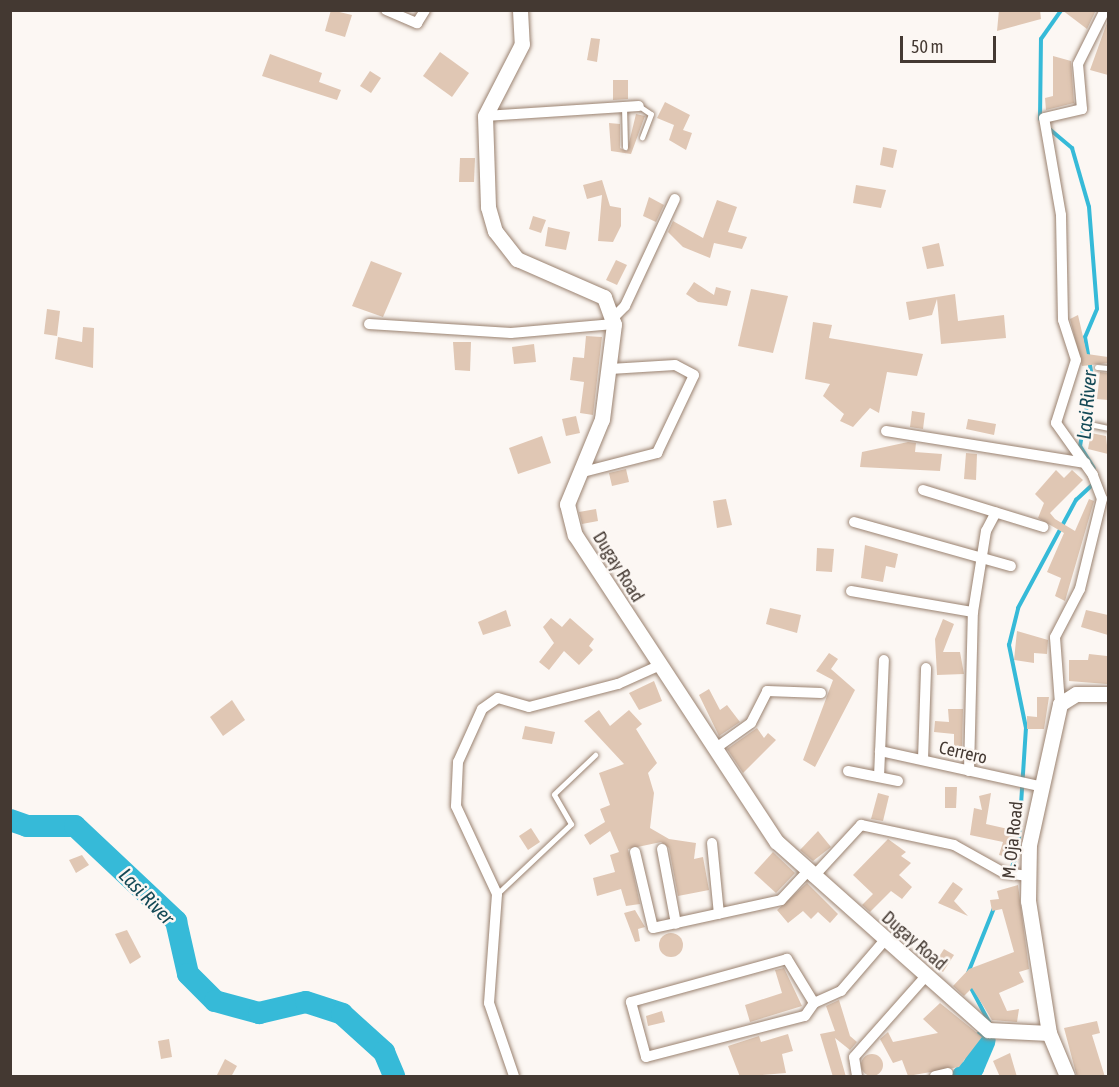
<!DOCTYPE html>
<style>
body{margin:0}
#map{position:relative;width:1119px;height:1087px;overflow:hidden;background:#fcf7f3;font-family:"Asap Condensed",sans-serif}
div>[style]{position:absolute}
.stream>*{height:4px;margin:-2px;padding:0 2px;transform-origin:2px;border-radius:2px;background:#36bad8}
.river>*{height:22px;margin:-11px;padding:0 11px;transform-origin:11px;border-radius:11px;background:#36bad8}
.building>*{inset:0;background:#e0c7b4}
.round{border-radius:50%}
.roads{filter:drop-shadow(0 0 2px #9a8270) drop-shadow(0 0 2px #9a8270)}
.lane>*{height:5px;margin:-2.5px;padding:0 2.5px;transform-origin:2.5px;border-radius:2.5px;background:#fff}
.street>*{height:10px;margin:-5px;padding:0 5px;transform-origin:5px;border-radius:5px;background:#fff}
.secondary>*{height:15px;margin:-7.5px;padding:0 7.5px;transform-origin:7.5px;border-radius:7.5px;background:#fff}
span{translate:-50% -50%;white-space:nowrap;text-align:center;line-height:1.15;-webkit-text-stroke:5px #fcf7f3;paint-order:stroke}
.street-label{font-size:18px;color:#443932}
.water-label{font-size:20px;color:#134956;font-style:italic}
.frame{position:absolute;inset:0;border:12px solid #443932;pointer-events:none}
.scale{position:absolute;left:900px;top:36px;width:96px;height:27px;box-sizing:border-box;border:3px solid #443932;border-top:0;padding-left:8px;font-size:18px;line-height:21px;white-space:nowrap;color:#443932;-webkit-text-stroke:4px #fcf7f3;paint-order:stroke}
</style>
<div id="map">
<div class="stream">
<i style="left:1040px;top:119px;width:80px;rotate:-89.3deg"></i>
<i style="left:1041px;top:39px;width:35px;rotate:-55deg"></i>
<i style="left:1047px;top:127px;width:33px;rotate:40deg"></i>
<i style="left:1072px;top:148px;width:61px;rotate:73.9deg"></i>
<i style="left:1089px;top:207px;width:102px;rotate:85.5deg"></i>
<i style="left:1097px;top:309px;width:30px;rotate:113deg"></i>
<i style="left:1085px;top:337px;width:40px;rotate:80deg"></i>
<i style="left:1092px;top:376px;width:71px;rotate:99.7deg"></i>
<i style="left:1080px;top:446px;width:26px;rotate:58deg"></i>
<i style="left:1012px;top:867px;width:17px;rotate:-69deg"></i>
<i style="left:1018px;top:851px;width:123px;rotate:-86.3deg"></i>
<i style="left:1026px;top:728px;width:85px;rotate:-101.6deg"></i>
<i style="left:1009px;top:645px;width:38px;rotate:-76deg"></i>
<i style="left:1018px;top:608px;width:123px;rotate:-61.8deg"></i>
<i style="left:1076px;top:500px;width:25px;rotate:-43deg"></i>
<i style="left:968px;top:973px;width:70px;rotate:-68.2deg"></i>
<i style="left:970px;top:986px;width:41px;rotate:62.2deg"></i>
</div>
<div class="river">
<i style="left:10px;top:820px;width:18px;rotate:19deg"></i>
<i style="left:27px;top:826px;width:48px"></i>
<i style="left:75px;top:826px;width:139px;rotate:43.2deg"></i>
<i style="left:176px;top:921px;width:54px;rotate:77.2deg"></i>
<i style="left:188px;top:974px;width:38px;rotate:45deg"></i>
<i style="left:215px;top:1001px;width:46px;rotate:15.3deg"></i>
<i style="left:259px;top:1013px;width:48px;rotate:-13.2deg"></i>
<i style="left:306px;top:1002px;width:38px;rotate:18deg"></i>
<i style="left:342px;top:1014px;width:57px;rotate:42.1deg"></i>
<i style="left:384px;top:1052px;width:26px;rotate:67deg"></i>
<i style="left:963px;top:1076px;width:13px;rotate:-39deg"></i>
<i style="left:973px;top:1068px;width:30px;rotate:-67deg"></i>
</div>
<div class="building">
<i style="clip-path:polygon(331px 10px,352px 15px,345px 37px,325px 31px)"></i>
<i style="clip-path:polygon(999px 10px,1040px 10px,1041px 19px,997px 31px)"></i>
<i style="clip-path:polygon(1062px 10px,1096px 10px,1087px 29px)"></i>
<i style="clip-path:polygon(1108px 20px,1108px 75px,1090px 70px)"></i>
<i style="clip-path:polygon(591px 38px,600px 39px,597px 62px,587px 60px)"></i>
<i style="clip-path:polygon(440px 52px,469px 73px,452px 97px,423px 76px)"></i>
<i style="clip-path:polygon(270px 54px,322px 73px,319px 82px,341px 90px,337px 100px,262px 76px)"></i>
<i style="clip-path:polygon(1053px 56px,1071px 61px,1074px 103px,1046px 110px,1045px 98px,1053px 96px)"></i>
<i style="clip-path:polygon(370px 71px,381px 78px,371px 93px,360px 86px)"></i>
<i style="clip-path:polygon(613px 80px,628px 80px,628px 99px,613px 100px)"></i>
<i style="clip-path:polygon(665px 102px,690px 115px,683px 130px,692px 133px,686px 150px,669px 140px,674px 125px,657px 118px)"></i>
<i style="clip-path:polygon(636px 114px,645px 116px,631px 154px,611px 151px,609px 123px,620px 124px,620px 148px,627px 151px)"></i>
<i style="clip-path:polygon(883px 147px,897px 150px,893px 168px,880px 165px)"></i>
<i style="clip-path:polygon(460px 158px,475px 158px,474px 182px,459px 182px)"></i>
<i style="clip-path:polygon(602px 180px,610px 206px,621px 208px,621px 226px,613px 242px,598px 241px,602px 195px,587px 199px,583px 185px)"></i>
<i style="clip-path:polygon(856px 185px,886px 190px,881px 208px,853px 203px)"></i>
<i style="clip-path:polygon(649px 197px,664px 205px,656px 222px,643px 216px)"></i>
<i style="clip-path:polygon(717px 200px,737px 207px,728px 232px,747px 237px,742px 249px,714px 243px,710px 258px,683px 247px,668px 232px,673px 221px,703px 238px)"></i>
<i style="clip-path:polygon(533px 216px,546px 220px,541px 233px,529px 229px)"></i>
<i style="clip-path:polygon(548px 227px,570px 232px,566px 250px,545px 246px)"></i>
<i style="clip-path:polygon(939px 243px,944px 266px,927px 269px,922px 247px)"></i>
<i style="clip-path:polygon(616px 260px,627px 265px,617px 285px,606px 280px)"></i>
<i style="clip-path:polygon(371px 261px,402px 273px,383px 317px,352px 306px)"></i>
<i style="clip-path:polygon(694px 282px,714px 295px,716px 287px,731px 291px,727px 306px,698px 302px,686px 294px)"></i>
<i style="clip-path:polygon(751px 289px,788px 296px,773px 353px,738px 346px)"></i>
<i style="clip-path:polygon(955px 294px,958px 321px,1004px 315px,1006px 338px,941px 344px,937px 299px,932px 315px,909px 320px,906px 302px)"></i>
<i style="clip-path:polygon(47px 309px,60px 311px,57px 336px,44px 334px)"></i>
<i style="clip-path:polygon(1078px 315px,1087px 354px,1108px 357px,1108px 363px,1082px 366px,1070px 319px)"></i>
<i style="clip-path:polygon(813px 322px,832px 325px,829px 338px,923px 354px,917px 376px,887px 372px,879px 413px,870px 408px,853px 427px,840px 421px,844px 414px,823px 396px,830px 384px,805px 379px)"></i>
<i style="clip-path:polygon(83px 327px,94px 328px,93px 368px,55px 359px,58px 337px,82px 342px)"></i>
<i style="clip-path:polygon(586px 336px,602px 337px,593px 415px,580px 413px,584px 382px,570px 380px,573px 357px,584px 358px)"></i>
<i style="clip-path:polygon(453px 342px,471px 342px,470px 371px,455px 370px)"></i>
<i style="clip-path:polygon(534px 344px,536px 362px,514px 364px,512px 347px)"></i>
<i style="clip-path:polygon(1100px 372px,1108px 373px,1108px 400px,1097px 399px)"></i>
<i style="clip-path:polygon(912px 411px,925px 413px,923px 429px,910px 427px)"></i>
<i style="clip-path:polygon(576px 416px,580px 433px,566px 436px,562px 419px)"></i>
<i style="clip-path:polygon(968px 419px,996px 424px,994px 435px,966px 429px)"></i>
<i style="clip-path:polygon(1091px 433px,1106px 436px,1108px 454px,1088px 449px)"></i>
<i style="clip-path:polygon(542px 436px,551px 463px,518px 474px,509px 448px)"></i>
<i style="clip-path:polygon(908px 442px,916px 443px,915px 452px,942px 454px,940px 471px,860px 467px,862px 452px)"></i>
<i style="clip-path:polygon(966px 453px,977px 454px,976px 480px,964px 479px)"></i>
<i style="clip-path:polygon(626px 469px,629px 482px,612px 486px,609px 473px)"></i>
<i style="clip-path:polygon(1056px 470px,1064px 478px,1072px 470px,1083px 480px,1050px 513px,1055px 519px,1075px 531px,1089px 499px,1094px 501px,1065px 601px,1055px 596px,1061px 578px,1047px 572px,1064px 533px,1038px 518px,1044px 503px,1035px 494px)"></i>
<i style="clip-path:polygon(726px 499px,732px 525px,717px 528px,713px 501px)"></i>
<i style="clip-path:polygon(596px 509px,598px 521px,582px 524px,579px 512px)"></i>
<i style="clip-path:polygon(865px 545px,898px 554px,895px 568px,886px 566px,883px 582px,861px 578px)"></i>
<i style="clip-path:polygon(817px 548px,834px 549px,832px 572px,816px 571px)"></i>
<i style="clip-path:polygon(770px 608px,801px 615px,797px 633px,766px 624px)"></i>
<i style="clip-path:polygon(506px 610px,511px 626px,483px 635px,478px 622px)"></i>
<i style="clip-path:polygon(1086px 610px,1108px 615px,1108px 635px,1081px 627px)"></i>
<i style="clip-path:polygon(551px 618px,562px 627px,570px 618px,594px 639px,589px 646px,593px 650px,579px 665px,564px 651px,549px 670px,539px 662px,554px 643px,543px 627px)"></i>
<i style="clip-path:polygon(943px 619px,954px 624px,943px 652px,960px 652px,964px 674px,937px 675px,935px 639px)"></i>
<i style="clip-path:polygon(1017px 631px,1048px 640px,1047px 654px,1034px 653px,1034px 663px,1014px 660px)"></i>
<i style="clip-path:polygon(829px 653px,838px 659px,831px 669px,855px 690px,815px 767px,803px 760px,833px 680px,816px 671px)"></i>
<i style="clip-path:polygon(1089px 654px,1107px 656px,1107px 684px,1069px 681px,1069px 660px,1088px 660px)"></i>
<i style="clip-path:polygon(654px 681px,662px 701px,639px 710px,629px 693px)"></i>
<i style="clip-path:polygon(709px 689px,720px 710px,727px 705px,740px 722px,719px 736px,699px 695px)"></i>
<i style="clip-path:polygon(1037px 697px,1049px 697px,1044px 729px,1027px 729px,1027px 716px,1037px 717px)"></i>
<i style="clip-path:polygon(232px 700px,245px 720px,223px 736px,210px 717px)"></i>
<i style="clip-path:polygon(948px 709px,963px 709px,962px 747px,954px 747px,954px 734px,934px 732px,935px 721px,949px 722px)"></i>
<i style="clip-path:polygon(599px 710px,610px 726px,629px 710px,642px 724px,636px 729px,657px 763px,648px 773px,654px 793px,650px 828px,669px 839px,696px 843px,694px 859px,703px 857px,709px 890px,678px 896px,669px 848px,661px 842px,628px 849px,640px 904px,626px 906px,621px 889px,597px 896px,593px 878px,615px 872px,610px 855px,619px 852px,610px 831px,590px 845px,584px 835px,605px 822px,600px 809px,610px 805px,599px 773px,624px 764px,584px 721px)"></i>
<i style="clip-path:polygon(525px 726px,555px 732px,552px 744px,522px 739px)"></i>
<i style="clip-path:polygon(757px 728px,764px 738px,768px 733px,776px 740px,743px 773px,727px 749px)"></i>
<i style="clip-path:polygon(945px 787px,957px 787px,956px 808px,945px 808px)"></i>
<i style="clip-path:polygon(878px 793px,889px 796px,883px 821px,871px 819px)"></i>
<i style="clip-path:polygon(991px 793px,986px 824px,1017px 831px,1019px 860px,999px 855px,1003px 842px,970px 835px,974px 808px,982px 810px,979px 796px)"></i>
<i style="clip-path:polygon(531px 828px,540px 842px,528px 850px,519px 836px)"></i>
<i style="clip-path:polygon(818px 831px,831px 847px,813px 861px,800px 850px)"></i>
<i style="clip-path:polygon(888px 839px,906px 852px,901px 856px,911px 863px,899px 875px,912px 887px,902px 899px,891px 891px,870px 912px,862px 905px,873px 894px,853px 875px)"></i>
<i style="clip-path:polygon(773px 852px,795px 873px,776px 893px,754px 873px)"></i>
<i style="clip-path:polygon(82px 855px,89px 865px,76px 873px,69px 860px)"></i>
<i style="clip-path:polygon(953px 882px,963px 889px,954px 901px,968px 916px,938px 903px)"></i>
<i style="clip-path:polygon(807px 883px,838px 914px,830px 923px,818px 912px,811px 919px,803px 911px,788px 923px,777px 910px)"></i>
<i style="clip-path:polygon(1018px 885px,1029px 969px,1019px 972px,1024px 982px,999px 993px,1007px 1011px,1019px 1009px,1017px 1022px,992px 1020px,972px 988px,964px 996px,953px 986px,969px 969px,1014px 952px,1002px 909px,992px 911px,990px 900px,999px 899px,997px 891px)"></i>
<i style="clip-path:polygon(635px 910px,645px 927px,638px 929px,640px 941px,635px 942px,624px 913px)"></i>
<i style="clip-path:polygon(127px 930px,141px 957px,130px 964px,115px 934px)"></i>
<i class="round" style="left:659px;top:933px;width:24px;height:24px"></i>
<i style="clip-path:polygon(944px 949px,954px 955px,943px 972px,933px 966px)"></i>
<i style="clip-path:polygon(784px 968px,802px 1006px,750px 1022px,745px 1005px,782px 993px,775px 970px)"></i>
<i style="clip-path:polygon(839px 1000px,850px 1036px,857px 1042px,850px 1050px,835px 1038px,846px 1077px,833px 1077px,820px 1034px,835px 1031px,826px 1006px)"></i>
<i style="clip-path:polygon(940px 1003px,982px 1037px,959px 1067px,908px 1076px,902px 1060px,893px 1063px,880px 1039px,888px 1032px,893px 1042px,938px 1033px,923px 1019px)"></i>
<i style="clip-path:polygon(662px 1011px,665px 1022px,648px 1026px,646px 1016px)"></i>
<i style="clip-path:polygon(1097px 1021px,1100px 1033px,1092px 1035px,1105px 1077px,1077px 1077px,1064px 1028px)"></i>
<i style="clip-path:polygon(788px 1034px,793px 1051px,782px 1054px,786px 1073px,740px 1077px,728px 1046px,759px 1036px,761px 1042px)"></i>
<i style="clip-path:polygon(169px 1039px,172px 1057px,161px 1059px,158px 1041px)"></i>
<i style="clip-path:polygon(1010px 1053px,1017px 1077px,1000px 1077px,993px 1061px)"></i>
<i class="round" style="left:861px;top:1054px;width:22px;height:22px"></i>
<i style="clip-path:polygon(225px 1059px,237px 1066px,231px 1077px,216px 1077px)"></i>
</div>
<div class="roads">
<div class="lane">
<i style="left:624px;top:106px;width:41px;rotate:88.6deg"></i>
<i style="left:639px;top:106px;width:14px;rotate:34deg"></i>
<i style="left:651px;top:114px;width:25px;rotate:111deg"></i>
<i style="left:1097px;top:367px;width:11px;rotate:5deg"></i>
<i style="left:1094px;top:425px;width:14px;rotate:12deg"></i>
<i style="left:497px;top:894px;width:102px;rotate:-43.4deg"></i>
<i style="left:571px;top:824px;width:34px;rotate:-120deg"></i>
<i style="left:554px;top:794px;width:57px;rotate:-43.6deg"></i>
</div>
<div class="street">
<i style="left:386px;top:10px;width:34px;rotate:23deg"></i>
<i style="left:417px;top:23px;width:15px;rotate:-58deg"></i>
<i style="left:485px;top:116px;width:154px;rotate:-3.7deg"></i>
<i style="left:613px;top:318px;width:17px;rotate:-45deg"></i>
<i style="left:625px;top:306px;width:118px;rotate:-65deg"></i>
<i style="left:369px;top:324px;width:142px;rotate:3.6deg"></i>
<i style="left:511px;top:333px;width:103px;rotate:-5deg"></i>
<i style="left:886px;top:431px;width:202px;rotate:9.1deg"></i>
<i style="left:579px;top:473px;width:81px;rotate:-14.4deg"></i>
<i style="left:657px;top:453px;width:86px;rotate:-64.6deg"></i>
<i style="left:694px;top:375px;width:21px;rotate:-152deg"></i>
<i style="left:675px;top:365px;width:65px;rotate:176.5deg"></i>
<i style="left:923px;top:490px;width:126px;rotate:17.1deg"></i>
<i style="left:854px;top:522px;width:163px;rotate:15.7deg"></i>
<i style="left:851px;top:591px;width:124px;rotate:9.8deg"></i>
<i style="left:1060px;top:704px;width:67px;rotate:-94.3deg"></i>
<i style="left:1055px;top:637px;width:54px;rotate:-62.5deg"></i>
<i style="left:1080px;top:589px;width:93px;rotate:-76.3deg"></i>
<i style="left:1102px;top:499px;width:26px;rotate:-111deg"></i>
<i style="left:1093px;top:475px;width:64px;rotate:-125.4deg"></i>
<i style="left:1056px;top:423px;width:66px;rotate:-72.4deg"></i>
<i style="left:1076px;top:360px;width:42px;rotate:-108deg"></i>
<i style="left:1063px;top:320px;width:105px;rotate:-91.1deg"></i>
<i style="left:1061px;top:215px;width:98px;rotate:-99.9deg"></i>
<i style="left:1044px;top:118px;width:39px;rotate:-13deg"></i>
<i style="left:1082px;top:109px;width:45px;rotate:-95.1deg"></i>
<i style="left:1078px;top:64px;width:60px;rotate:-63.4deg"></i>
<i style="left:716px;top:748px;width:43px;rotate:-35.5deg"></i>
<i style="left:751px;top:723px;width:36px;rotate:-63deg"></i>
<i style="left:767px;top:691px;width:54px;rotate:2.1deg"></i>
<i style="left:880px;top:751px;width:163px;rotate:12.4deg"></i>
<i style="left:923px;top:760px;width:92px;rotate:-88.1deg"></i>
<i style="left:848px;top:771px;width:51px;rotate:11.3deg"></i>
<i style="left:969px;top:771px;width:159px;rotate:-88.6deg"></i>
<i style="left:973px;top:612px;width:82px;rotate:-80.9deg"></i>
<i style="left:986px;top:531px;width:21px;rotate:-62deg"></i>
<i style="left:879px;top:777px;width:117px;rotate:-87.6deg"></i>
<i style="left:712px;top:843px;width:71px;rotate:84.4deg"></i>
<i style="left:662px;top:849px;width:76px;rotate:79.4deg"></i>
<i style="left:635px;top:852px;width:78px;rotate:76.7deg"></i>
<i style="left:653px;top:928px;width:131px;rotate:-12.3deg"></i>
<i style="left:781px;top:900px;width:38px;rotate:-47deg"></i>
<i style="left:813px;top:877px;width:71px;rotate:-47.3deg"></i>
<i style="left:861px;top:825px;width:95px;rotate:12.1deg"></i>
<i style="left:954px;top:845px;width:57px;rotate:29.2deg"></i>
<i style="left:1004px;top:873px;width:23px;rotate:7deg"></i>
<i style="left:814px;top:1003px;width:52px;rotate:-121.5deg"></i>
<i style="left:787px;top:959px;width:162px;rotate:164.6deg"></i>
<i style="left:631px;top:1002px;width:57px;rotate:74.7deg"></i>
<i style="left:646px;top:1057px;width:164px;rotate:-14.5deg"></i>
<i style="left:805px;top:1016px;width:16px;rotate:-55deg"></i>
<i style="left:814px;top:1003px;width:30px;rotate:-24deg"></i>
<i style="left:841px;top:991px;width:66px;rotate:-49.3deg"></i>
<i style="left:514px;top:1076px;width:77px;rotate:-108.9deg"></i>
<i style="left:489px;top:1003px;width:109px;rotate:-85.8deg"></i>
<i style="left:497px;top:894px;width:97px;rotate:-115deg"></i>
<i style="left:456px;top:806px;width:44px;rotate:-87.4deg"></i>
<i style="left:458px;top:762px;width:58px;rotate:-65.6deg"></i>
<i style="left:482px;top:709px;width:19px;rotate:-35deg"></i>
<i style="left:498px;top:698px;width:32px;rotate:16deg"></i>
<i style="left:529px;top:707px;width:92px;rotate:-14.5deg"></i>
<i style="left:618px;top:684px;width:44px;rotate:-24.2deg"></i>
<i style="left:857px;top:1076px;width:19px;rotate:-99deg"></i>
<i style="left:854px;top:1057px;width:107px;rotate:-48.4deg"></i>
<i style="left:935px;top:1076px;width:13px;rotate:-13deg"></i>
</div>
<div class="secondary">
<i style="left:520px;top:10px;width:34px;rotate:87deg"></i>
<i style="left:522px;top:44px;width:81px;rotate:117.2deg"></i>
<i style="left:485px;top:116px;width:91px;rotate:88.1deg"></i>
<i style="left:488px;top:207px;width:25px;rotate:74deg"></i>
<i style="left:495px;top:231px;width:36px;rotate:52deg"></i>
<i style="left:517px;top:259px;width:95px;rotate:23.6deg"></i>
<i style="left:604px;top:297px;width:29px;rotate:70deg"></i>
<i style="left:614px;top:324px;width:96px;rotate:97.2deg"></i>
<i style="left:602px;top:419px;width:92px;rotate:112.4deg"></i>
<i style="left:567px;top:504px;width:32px;rotate:76deg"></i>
<i style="left:575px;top:535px;width:367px;rotate:56.7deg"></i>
<i style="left:777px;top:842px;width:283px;rotate:41.7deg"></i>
<i style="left:988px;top:1030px;width:61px;rotate:2.8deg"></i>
<i style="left:1067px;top:1076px;width:47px;rotate:-112.7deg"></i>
<i style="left:1049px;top:1033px;width:134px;rotate:-99deg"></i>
<i style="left:1028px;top:901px;width:56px;rotate:-89deg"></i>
<i style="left:1029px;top:845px;width:144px;rotate:-77.6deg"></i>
<i style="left:1060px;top:704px;width:19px;rotate:-32deg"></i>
<i style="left:1076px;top:694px;width:32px"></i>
</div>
</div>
<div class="street-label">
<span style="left:618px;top:567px;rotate:58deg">Dugay Road</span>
<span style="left:963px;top:753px;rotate:13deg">Cerrero</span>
<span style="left:1013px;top:840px;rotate:-84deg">M. Oja Road</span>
<span style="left:914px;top:941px;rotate:41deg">Dugay Road</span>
</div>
<div class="water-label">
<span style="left:1086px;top:405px;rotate:-85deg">Lasi River</span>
<span style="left:147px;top:896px;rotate:46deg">Lasi River</span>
</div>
<div class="frame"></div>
<div class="scale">50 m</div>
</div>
